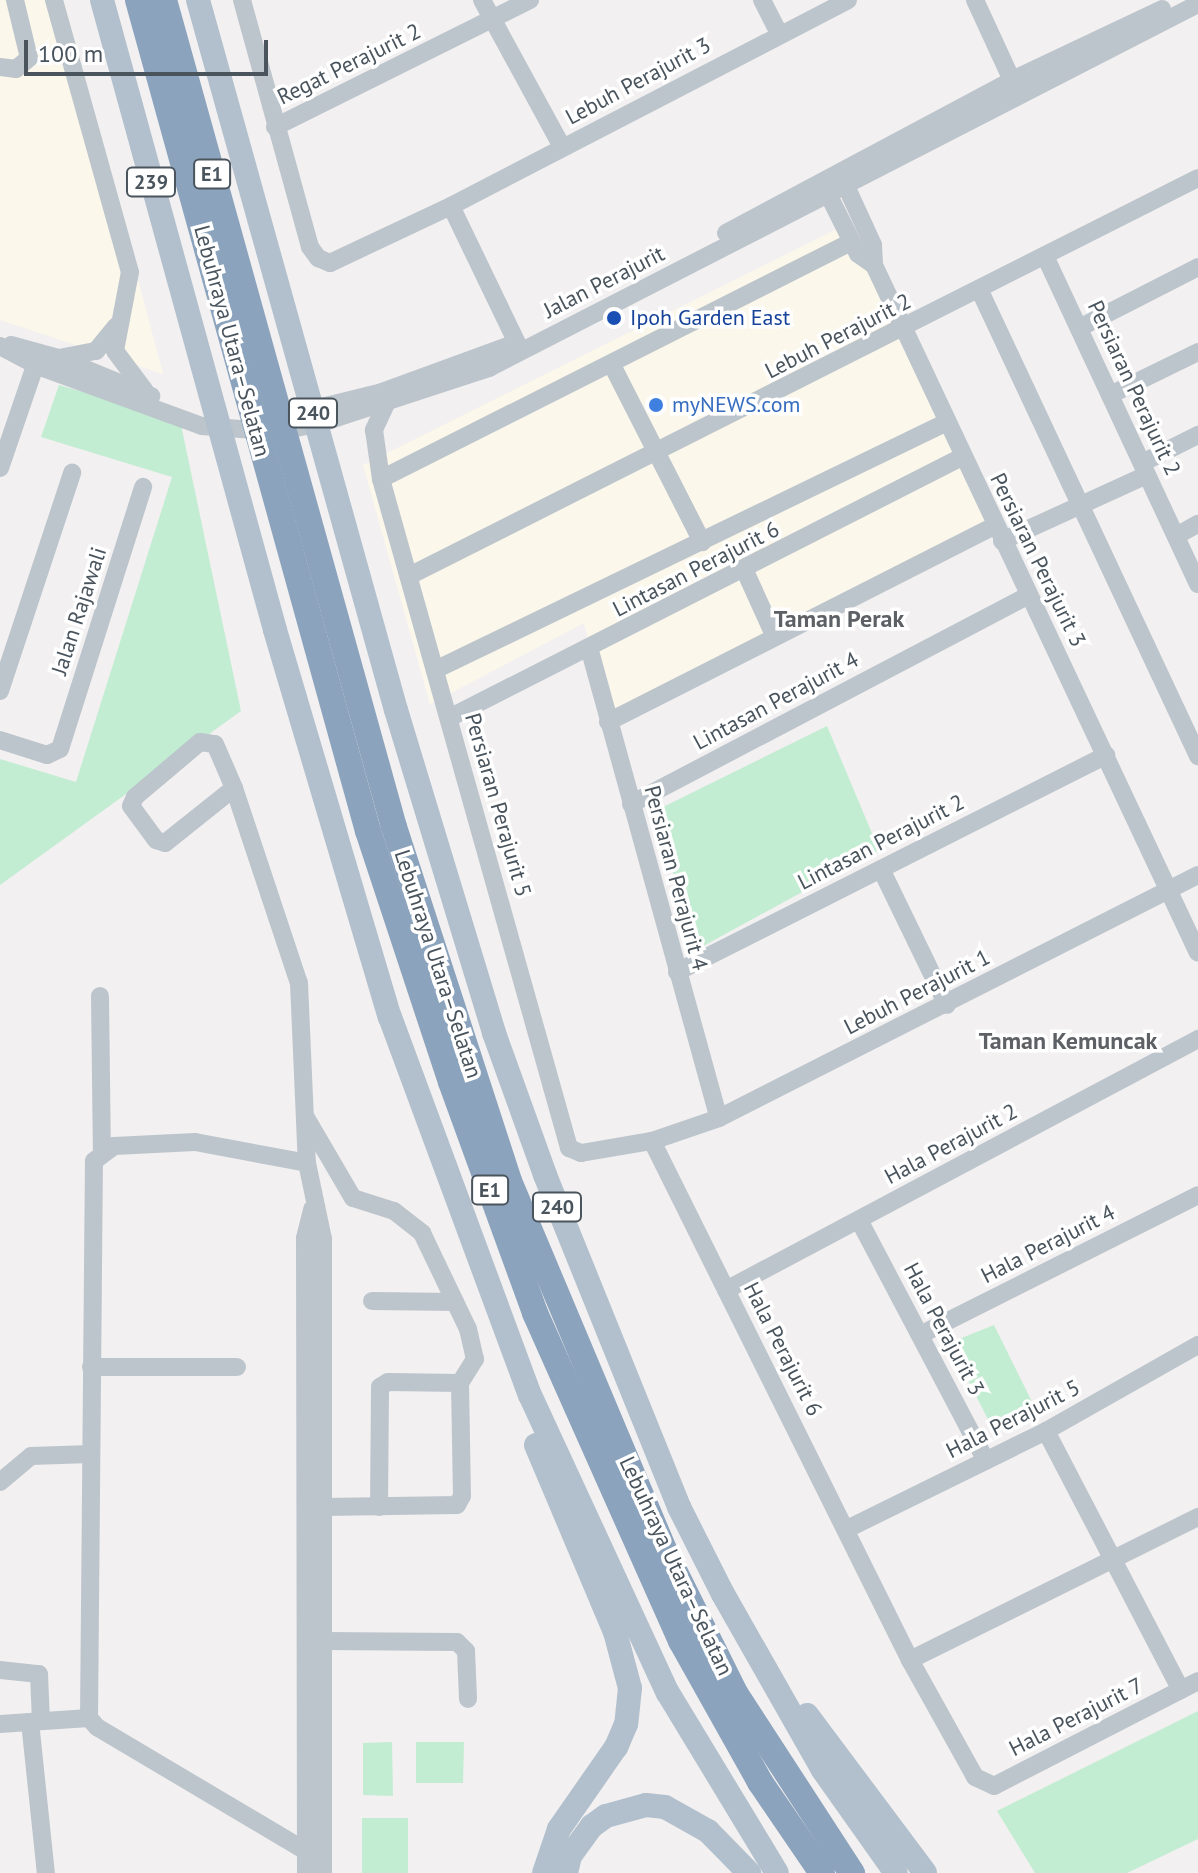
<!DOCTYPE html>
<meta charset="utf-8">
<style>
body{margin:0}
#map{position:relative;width:1198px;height:1873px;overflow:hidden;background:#f2f0f0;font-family:"PT Sans",sans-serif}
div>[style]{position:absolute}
.commercial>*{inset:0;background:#fbf7eb}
.green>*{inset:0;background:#c2edd2}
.minor>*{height:18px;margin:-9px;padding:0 9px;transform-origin:9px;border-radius:9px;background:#bdc5cc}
.major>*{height:24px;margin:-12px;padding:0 12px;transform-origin:12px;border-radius:12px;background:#b2c0cd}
.highway>*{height:26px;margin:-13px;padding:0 13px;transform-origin:13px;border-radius:13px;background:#8ba3bc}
.dots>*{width:22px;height:22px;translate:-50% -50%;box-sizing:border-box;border:4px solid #fff;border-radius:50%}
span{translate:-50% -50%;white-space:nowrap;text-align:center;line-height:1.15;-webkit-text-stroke:7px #fff;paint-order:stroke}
.shield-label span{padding:2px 6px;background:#fff;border:2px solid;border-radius:6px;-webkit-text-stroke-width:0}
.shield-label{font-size:20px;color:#49545d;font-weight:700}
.street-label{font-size:22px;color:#49545d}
.transit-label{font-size:22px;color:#164399}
.left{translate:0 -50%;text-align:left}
.shop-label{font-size:22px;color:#366cbe}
.neighbourhood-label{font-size:24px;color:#5d6165;font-weight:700}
.scale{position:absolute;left:24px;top:40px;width:244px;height:36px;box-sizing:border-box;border:4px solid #49545d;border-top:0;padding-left:10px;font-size:24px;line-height:28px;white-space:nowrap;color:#49545d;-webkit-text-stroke:6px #fff;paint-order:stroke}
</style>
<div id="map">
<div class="commercial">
<i style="clip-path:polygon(0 0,64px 0,163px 374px,0 320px)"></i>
<i style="clip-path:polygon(851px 222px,997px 523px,608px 722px,584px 623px,430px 704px,363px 465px)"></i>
</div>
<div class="green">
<i style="clip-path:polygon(59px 385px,180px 420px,241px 711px,0 885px,0 759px,76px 782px,172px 477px,41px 437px)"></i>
<i style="clip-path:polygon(827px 726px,879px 850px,696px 950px,655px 811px)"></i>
<i style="clip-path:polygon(994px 1325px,1035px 1408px,995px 1433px,949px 1343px)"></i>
<i style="clip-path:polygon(1198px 1711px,1198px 1839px,1127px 1873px,1035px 1873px,997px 1811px)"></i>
<i style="clip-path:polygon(392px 1742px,393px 1796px,363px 1795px,363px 1743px)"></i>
<i style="clip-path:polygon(416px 1742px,464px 1742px,463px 1783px,416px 1783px)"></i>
<i style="clip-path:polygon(362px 1818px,408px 1818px,408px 1873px,362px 1873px)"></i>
</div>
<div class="minor">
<i style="left:54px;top:0;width:282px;rotate:74.4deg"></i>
<i style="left:130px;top:272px;width:80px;rotate:100.8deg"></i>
<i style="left:115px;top:351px;width:50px;rotate:53.1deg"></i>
<i style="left:242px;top:0;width:256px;rotate:74.6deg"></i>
<i style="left:310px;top:247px;width:14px;rotate:54deg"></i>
<i style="left:318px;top:258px;width:13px;rotate:23deg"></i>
<i style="left:330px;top:263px;width:134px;rotate:-25.2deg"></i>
<i style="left:451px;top:206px;width:447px;rotate:-27.4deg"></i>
<i style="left:482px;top:0;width:167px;rotate:61.4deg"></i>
<i style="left:762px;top:0;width:38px;rotate:63deg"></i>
<i style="left:975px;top:0;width:98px;rotate:65.3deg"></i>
<i style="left:0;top:67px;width:16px;rotate:7deg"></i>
<i style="left:16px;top:69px;width:17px;rotate:-40deg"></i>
<i style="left:29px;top:58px;width:60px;rotate:-103.6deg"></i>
<i style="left:275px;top:127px;width:285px;rotate:-26.5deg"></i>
<i style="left:837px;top:181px;width:10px;rotate:29deg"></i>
<i style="left:846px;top:186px;width:65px;rotate:65.4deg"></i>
<i style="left:873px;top:245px;width:20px;rotate:87deg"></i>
<i style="left:828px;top:194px;width:67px;rotate:63.4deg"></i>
<i style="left:858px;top:254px;width:19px;rotate:35deg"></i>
<i style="left:874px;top:265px;width:760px;rotate:64.78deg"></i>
<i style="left:451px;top:206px;width:152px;rotate:64.3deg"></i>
<i style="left:726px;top:233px;width:324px;rotate:-28.1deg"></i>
<i style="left:1012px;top:80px;width:166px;rotate:-25.3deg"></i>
<i style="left:1045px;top:256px;width:362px;rotate:65deg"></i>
<i style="left:980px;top:291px;width:514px;rotate:64.88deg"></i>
<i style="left:1079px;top:328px;width:134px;rotate:-27.1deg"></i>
<i style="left:11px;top:345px;width:50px;rotate:15.2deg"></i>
<i style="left:59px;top:358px;width:100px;rotate:22.4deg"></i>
<i style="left:0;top:346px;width:40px;rotate:28deg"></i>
<i style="left:35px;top:365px;width:178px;rotate:20.1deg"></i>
<i style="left:202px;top:426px;width:74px;rotate:4.6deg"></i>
<i style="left:276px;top:432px;width:46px;rotate:-11.3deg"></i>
<i style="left:321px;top:423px;width:177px;rotate:-18.1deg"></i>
<i style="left:489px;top:368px;width:797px;rotate:-27.18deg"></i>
<i style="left:59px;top:358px;width:38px;rotate:-11deg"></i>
<i style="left:96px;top:351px;width:32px;rotate:-51deg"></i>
<i style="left:612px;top:365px;width:199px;rotate:63deg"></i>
<i style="left:1110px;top:395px;width:98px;rotate:-26deg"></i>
<i style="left:386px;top:404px;width:29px;rotate:115deg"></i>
<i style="left:374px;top:430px;width:49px;rotate:81.9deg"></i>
<i style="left:381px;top:479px;width:695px;rotate:74.3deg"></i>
<i style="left:569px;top:1148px;width:13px;rotate:23deg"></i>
<i style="left:581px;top:1153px;width:72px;rotate:-9.6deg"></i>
<i style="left:652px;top:1141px;width:580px;rotate:63.57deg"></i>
<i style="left:910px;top:1660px;width:134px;rotate:60.9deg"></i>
<i style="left:975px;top:1777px;width:21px;rotate:25deg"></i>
<i style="left:994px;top:1786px;width:229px;rotate:-27.2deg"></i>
<i style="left:269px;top:420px;width:116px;rotate:-13.9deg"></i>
<i style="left:382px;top:392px;width:134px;rotate:-20.1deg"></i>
<i style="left:1142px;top:463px;width:63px;rotate:-26.6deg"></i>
<i style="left:0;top:468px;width:120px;rotate:-71.1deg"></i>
<i style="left:381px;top:479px;width:526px;rotate:-26.76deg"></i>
<i style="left:1176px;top:536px;width:25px;rotate:-29deg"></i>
<i style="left:1002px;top:541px;width:159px;rotate:-24.5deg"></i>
<i style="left:745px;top:571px;width:72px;rotate:65.6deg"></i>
<i style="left:411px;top:575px;width:881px;rotate:-26.77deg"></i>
<i style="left:590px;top:651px;width:484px;rotate:74.6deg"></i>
<i style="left:435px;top:670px;width:567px;rotate:-25.84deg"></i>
<i style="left:0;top:691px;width:230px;rotate:-71.7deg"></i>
<i style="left:449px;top:718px;width:576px;rotate:-26.97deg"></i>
<i style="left:608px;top:722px;width:433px;rotate:-26.9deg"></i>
<i style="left:0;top:740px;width:49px;rotate:17.7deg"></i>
<i style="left:47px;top:755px;width:14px;rotate:-25deg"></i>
<i style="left:60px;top:749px;width:275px;rotate:-72.4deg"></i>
<i style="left:234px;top:788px;width:88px;rotate:141.4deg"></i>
<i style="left:165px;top:843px;width:9px;rotate:-162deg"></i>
<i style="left:156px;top:840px;width:42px;rotate:-126.3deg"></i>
<i style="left:131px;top:806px;width:10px;rotate:-66deg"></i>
<i style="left:135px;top:797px;width:85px;rotate:-40.2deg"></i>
<i style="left:200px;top:742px;width:15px;rotate:8deg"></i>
<i style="left:215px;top:744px;width:48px;rotate:66.6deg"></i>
<i style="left:234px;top:788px;width:206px;rotate:71.6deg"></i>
<i style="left:299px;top:983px;width:180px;rotate:87.5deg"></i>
<i style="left:307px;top:1163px;width:78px;rotate:78.1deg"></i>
<i style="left:323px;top:1239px;width:634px;rotate:90deg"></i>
<i style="left:631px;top:804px;width:448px;rotate:-27.7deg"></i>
<i style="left:881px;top:869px;width:151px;rotate:64.1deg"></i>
<i style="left:677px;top:972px;width:481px;rotate:-26.8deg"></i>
<i style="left:100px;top:996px;width:154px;rotate:89.3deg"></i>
<i style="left:305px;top:1116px;width:95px;rotate:59.7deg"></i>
<i style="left:353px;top:1198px;width:43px;rotate:17.6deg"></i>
<i style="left:394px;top:1211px;width:36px;rotate:38deg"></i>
<i style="left:422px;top:1233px;width:106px;rotate:64.4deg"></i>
<i style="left:468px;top:1329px;width:31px;rotate:77deg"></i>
<i style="left:475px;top:1359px;width:28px;rotate:122deg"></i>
<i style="left:460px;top:1383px;width:113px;rotate:89deg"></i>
<i style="left:462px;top:1496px;width:10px;rotate:119deg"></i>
<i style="left:457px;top:1505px;width:133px;rotate:179.1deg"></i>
<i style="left:652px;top:1141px;width:71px;rotate:-18.9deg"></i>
<i style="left:719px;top:1118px;width:537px;rotate:-26.9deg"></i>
<i style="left:859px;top:1220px;width:272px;rotate:62.2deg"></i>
<i style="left:726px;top:1290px;width:535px;rotate:-28deg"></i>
<i style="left:372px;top:1301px;width:83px;rotate:0.7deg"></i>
<i style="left:920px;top:1335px;width:311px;rotate:-26.7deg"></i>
<i style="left:91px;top:1367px;width:146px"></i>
<i style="left:1046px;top:1431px;width:292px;rotate:62.5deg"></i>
<i style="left:0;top:1482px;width:40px;rotate:-40deg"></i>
<i style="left:31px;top:1456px;width:60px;rotate:-1.9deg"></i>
<i style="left:379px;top:1507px;width:120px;rotate:-89.5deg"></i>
<i style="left:380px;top:1387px;width:9px;rotate:-32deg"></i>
<i style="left:388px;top:1382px;width:72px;rotate:0.8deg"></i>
<i style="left:847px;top:1529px;width:222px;rotate:-26.2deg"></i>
<i style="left:1046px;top:1431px;width:175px;rotate:-29.5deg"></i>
<i style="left:324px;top:1641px;width:133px;rotate:0.4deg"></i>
<i style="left:457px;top:1642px;width:13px;rotate:45deg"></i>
<i style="left:466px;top:1651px;width:48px;rotate:87.6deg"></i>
<i style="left:910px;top:1660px;width:322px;rotate:-26.4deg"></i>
<i style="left:0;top:1670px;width:39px;rotate:6deg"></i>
<i style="left:39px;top:1674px;width:47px;rotate:87.6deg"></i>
<i style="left:30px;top:1722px;width:152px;rotate:84deg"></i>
<i style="left:0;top:1724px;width:89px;rotate:-3.9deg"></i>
<i style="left:304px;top:1850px;width:241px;rotate:-149.3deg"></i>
<i style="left:97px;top:1727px;width:12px;rotate:-132deg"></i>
<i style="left:89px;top:1718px;width:557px;rotate:-89.49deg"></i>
<i style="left:94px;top:1161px;width:25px;rotate:-37deg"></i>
<i style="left:114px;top:1146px;width:81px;rotate:-2.8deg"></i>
<i style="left:195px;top:1142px;width:114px;rotate:10.6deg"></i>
<i style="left:306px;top:1873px;width:635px;rotate:-90.09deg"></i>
<i style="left:305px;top:1238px;width:30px;rotate:-76deg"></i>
</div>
<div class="major">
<i style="left:102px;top:0;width:653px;rotate:74.64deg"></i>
<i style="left:275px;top:630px;width:404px;rotate:73.5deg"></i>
<i style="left:390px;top:1017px;width:403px;rotate:69.7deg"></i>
<i style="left:530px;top:1395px;width:328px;rotate:65.2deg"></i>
<i style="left:668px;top:1693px;width:210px;rotate:58.8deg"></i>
<i style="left:198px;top:0;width:737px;rotate:74.42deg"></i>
<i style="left:396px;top:710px;width:338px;rotate:73.1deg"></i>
<i style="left:494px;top:1033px;width:151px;rotate:70.2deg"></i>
<i style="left:545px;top:1175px;width:358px;rotate:68deg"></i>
<i style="left:679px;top:1507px;width:97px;rotate:63.2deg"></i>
<i style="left:723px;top:1594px;width:202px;rotate:60.4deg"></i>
<i style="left:823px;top:1770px;width:126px;rotate:54.7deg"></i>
<i style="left:536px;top:1445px;width:203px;rotate:67.1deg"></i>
<i style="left:615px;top:1632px;width:58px;rotate:75deg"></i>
<i style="left:630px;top:1688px;width:36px;rotate:96deg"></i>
<i style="left:626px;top:1724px;width:25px;rotate:113deg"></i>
<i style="left:616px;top:1747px;width:100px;rotate:124.8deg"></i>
<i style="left:559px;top:1829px;width:46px;rotate:108.8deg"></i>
<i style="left:807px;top:1715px;width:197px;rotate:53.2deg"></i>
<i style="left:566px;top:1873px;width:17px;rotate:-77deg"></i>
<i style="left:570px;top:1856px;width:37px;rotate:-54deg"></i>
<i style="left:592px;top:1826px;width:17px;rotate:-36deg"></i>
<i style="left:606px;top:1816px;width:41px;rotate:-15.4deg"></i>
<i style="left:646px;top:1805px;width:19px;rotate:6deg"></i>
<i style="left:665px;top:1807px;width:49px;rotate:29.2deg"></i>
<i style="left:708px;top:1831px;width:59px;rotate:45.7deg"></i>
</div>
<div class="highway">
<i style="left:138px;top:0;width:862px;rotate:74.53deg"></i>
<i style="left:368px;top:831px;width:264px;rotate:71.7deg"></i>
<i style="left:451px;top:1082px;width:246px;rotate:70deg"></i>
<i style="left:535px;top:1313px;width:359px;rotate:66deg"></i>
<i style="left:681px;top:1641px;width:162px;rotate:60.7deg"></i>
<i style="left:760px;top:1782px;width:110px;rotate:55.7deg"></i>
<i style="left:164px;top:0;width:858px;rotate:74.46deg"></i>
<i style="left:394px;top:827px;width:372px;rotate:72deg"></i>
<i style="left:509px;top:1181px;width:398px;rotate:67.2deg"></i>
<i style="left:663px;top:1548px;width:162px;rotate:63.6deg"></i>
<i style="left:735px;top:1693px;width:215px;rotate:57deg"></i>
</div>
<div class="dots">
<i style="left:614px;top:318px;background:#1a4fb4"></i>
<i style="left:656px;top:405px;background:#3f7fe0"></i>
</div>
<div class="shield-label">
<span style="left:212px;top:174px">E1</span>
<span style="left:151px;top:182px">239</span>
<span style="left:313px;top:413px">240</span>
<span style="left:490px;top:1190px">E1</span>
<span style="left:557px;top:1207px">240</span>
</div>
<div class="street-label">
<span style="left:349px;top:64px;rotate:-26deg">Regat Perajurit 2</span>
<span style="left:638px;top:81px;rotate:-28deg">Lebuh Perajurit 3</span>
<span style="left:604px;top:282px;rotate:-27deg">Jalan Perajurit</span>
<span style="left:838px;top:336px;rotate:-27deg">Lebuh Perajurit 2</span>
<span style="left:232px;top:341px;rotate:75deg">Lebuhraya Utara–Selatan</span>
<span style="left:1134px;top:388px;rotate:65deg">Persiaran Perajurit 2</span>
<span style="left:1038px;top:560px;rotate:64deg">Persiaran Perajurit 3</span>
<span style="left:696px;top:569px;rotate:-27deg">Lintasan Perajurit 6</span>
<span style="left:79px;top:611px;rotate:-72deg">Jalan Rajawali</span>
<span style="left:776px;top:701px;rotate:-28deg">Lintasan Perajurit 4</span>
<span style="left:498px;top:805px;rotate:74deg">Persiaran Perajurit 5</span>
<span style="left:881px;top:842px;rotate:-27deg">Lintasan Perajurit 2</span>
<span style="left:676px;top:878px;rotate:75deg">Persiaran Perajurit 4</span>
<span style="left:438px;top:964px;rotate:72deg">Lebuhraya Utara–Selatan</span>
<span style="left:917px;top:992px;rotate:-27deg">Lebuh Perajurit 1</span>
<span style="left:951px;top:1144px;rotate:-28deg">Hala Perajurit 2</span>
<span style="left:1048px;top:1244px;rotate:-27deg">Hala Perajurit 4</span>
<span style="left:944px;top:1329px;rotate:62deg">Hala Perajurit 3</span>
<span style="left:783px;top:1349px;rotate:63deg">Hala Perajurit 6</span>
<span style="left:1013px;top:1419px;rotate:-27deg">Hala Perajurit 5</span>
<span style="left:676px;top:1566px;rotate:65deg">Lebuhraya Utara–Selatan</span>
<span style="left:1076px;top:1717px;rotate:-27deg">Hala Perajurit 7</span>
</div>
<div class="transit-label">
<span class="left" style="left:630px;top:318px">Ipoh Garden East</span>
</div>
<div class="shop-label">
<span class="left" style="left:672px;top:405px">myNEWS.com</span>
</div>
<div class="neighbourhood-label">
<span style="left:839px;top:619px">Taman Perak</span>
<span style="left:1068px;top:1041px">Taman Kemuncak</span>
</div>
<div class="scale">100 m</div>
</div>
